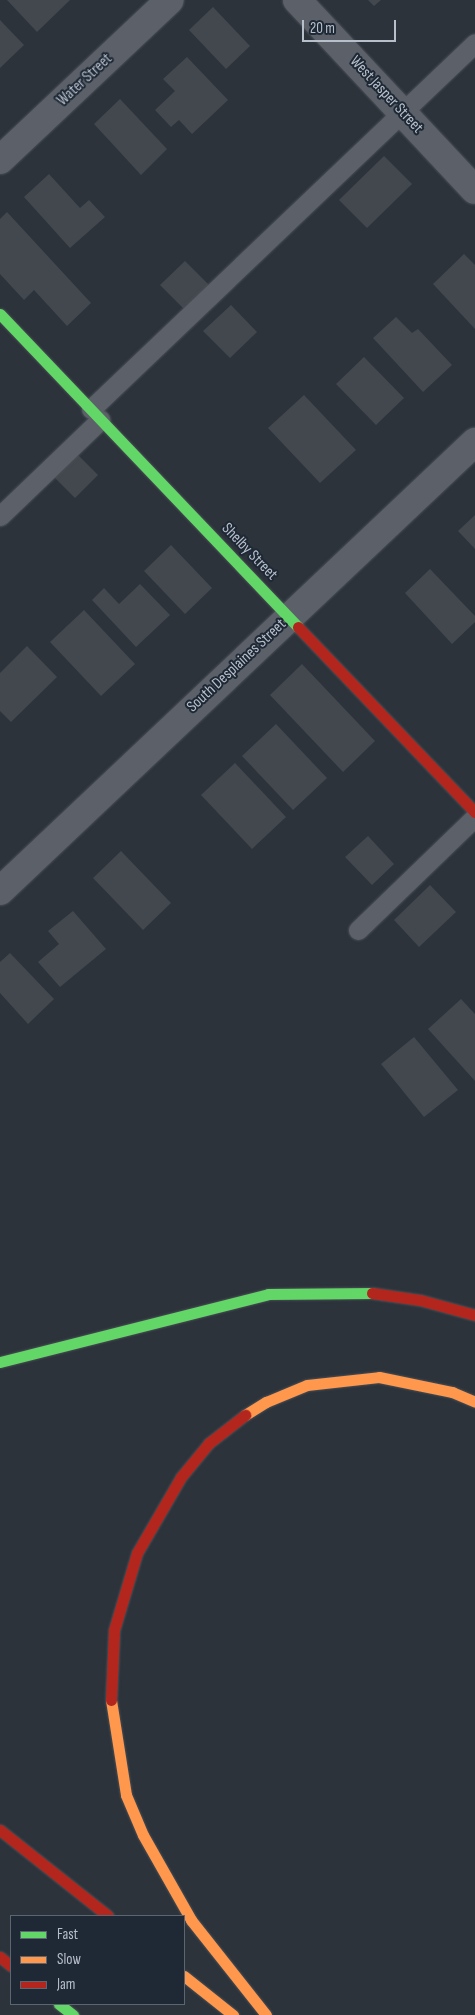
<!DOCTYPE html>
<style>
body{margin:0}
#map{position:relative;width:475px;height:2015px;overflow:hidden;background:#2c333b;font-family:"Sofia Sans Condensed",sans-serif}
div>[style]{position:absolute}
.building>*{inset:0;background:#43484f}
.roads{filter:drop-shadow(0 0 1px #4a4f55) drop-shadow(0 0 1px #4a4f55)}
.lane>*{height:19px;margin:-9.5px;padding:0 9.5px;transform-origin:9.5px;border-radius:9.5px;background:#5c6169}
.street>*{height:28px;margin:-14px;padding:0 14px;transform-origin:14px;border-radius:14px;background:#5c6169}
.fast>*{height:11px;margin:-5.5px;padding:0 5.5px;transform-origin:5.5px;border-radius:5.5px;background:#63d668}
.slow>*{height:11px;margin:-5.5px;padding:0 5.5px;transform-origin:5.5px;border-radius:5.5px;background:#ff974d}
.jam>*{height:11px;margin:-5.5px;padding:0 5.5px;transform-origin:5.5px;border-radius:5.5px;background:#b3261e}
span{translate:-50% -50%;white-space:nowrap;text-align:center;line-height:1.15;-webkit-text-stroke:4px #1f2936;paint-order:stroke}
.street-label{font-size:16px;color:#b7bfcb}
.legend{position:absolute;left:10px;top:1915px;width:175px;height:90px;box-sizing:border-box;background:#1f2936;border:1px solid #5c6572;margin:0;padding:6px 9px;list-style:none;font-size:15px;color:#b7bfcb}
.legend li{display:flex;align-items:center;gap:10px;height:25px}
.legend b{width:25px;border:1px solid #5c6572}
.scale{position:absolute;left:302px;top:20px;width:94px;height:22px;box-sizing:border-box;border:2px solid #b7bfcb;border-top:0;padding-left:6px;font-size:15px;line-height:18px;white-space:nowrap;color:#b7bfcb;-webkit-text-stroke:4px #1f2936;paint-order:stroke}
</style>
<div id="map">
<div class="building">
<i style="clip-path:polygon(7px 0,70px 0,37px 32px)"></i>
<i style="clip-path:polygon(368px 0,381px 0,374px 6px)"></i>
<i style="clip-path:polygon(213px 7px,250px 46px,226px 69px,189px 30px)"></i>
<i style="clip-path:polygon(0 20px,24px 45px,0 68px)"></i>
<i style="clip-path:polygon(187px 57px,228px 100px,192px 134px,179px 120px,171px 127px,155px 110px,175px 91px,163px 79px)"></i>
<i style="clip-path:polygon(120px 99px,167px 149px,141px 175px,94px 124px)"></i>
<i style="clip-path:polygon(384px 156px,412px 184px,367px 228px,339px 200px)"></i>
<i style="clip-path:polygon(49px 174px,80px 208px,89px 200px,105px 217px,70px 248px,24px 197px)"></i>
<i style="clip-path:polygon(7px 212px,91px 303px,67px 326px,34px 290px,24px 300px,0 274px,0 219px)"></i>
<i style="clip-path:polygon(464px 254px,475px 265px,475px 329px,433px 284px)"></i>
<i style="clip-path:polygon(185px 261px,209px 285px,184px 309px,160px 285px)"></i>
<i style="clip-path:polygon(231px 305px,257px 332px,230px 358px,203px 331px)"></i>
<i style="clip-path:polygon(396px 317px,412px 333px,418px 329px,452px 365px,423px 392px,373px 338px)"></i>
<i style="clip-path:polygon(364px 357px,404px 398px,376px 425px,336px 384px)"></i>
<i style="clip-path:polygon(304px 395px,356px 450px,320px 483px,268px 428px)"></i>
<i style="clip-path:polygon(76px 453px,98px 475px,75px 498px,53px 476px)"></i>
<i style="clip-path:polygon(475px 515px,475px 549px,458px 531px)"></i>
<i style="clip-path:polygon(171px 545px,212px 588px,185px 614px,144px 571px)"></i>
<i style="clip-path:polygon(430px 569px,475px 616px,475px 622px,452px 644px,405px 593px)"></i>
<i style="clip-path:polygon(140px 584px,170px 615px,136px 647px,92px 600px,104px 588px,119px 604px)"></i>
<i style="clip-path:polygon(84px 610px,135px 664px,101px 696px,50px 642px)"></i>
<i style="clip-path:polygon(27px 646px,57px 677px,11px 722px,0 711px,0 673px)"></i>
<i style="clip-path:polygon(302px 664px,375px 741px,343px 772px,270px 695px)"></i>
<i style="clip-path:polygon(276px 724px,327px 778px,293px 810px,242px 756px)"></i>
<i style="clip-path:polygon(235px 763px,286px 817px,252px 849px,201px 795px)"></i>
<i style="clip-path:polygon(368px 836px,394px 864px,372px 885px,345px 857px)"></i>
<i style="clip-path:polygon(121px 851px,171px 903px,143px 930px,93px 878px)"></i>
<i style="clip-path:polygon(430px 885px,456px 912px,419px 947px,394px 920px)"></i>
<i style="clip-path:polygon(73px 911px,106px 949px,60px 987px,38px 962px,59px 944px,48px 931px)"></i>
<i style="clip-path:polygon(10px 953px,54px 999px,28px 1024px,0 993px,0 962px)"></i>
<i style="clip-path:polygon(461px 999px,475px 1014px,475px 1081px,428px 1029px)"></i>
<i style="clip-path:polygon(414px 1037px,458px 1090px,424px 1117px,381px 1064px)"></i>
</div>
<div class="roads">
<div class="lane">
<i style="left:91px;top:409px;width:530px;rotate:-43.63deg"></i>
<i style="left:0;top:516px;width:139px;rotate:-43.8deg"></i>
<i style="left:358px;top:930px;width:163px;rotate:-44deg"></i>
</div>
<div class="street">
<i style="left:297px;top:0;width:260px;rotate:46.9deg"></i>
<i style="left:0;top:160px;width:233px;rotate:-43.3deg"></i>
<i style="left:0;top:891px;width:654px;rotate:-43.39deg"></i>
</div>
<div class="fast">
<i style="left:0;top:314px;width:432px;rotate:46.4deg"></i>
<i style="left:0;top:1362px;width:276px;rotate:-14.2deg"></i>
<i style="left:268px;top:1294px;width:104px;rotate:-0.6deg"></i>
<i style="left:59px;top:2004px;width:18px;rotate:38deg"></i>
</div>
<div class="slow">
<i style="left:245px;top:1415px;width:25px;rotate:-32deg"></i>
<i style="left:266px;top:1402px;width:44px;rotate:-22.5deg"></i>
<i style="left:307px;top:1385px;width:72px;rotate:-6.3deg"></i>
<i style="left:379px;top:1377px;width:75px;rotate:11.6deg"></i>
<i style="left:452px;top:1392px;width:25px;rotate:23deg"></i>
<i style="left:111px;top:1700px;width:96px;rotate:81deg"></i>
<i style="left:126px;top:1795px;width:43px;rotate:67deg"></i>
<i style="left:143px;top:1835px;width:98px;rotate:60.5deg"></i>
<i style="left:191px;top:1920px;width:121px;rotate:51.7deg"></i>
<i style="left:184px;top:1976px;width:63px;rotate:38.5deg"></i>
</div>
<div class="jam">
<i style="left:298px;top:627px;width:256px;rotate:46.3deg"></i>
<i style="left:372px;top:1293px;width:49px;rotate:8.3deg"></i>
<i style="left:420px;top:1300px;width:57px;rotate:15.3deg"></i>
<i style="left:111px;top:1700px;width:70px;rotate:-87.5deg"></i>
<i style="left:114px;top:1630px;width:80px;rotate:-73.4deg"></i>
<i style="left:137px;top:1553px;width:88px;rotate:-59.9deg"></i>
<i style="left:181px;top:1477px;width:44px;rotate:-50.5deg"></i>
<i style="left:209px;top:1443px;width:46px;rotate:-37.9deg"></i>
<i style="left:0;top:1830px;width:138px;rotate:38.5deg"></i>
<i style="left:0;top:1957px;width:14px;rotate:39deg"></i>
</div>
</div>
<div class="street-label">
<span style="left:85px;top:80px;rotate:-43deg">Water Street</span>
<span style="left:386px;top:95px;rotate:47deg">West Jasper Street</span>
<span style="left:249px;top:552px;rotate:46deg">Shelby Street</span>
<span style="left:237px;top:666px;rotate:-43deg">South Desplaines Street</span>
</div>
<ul class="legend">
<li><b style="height:6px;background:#63d668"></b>Fast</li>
<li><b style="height:6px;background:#ff974d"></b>Slow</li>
<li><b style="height:6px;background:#b3261e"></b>Jam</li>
</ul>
<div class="scale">20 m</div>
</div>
